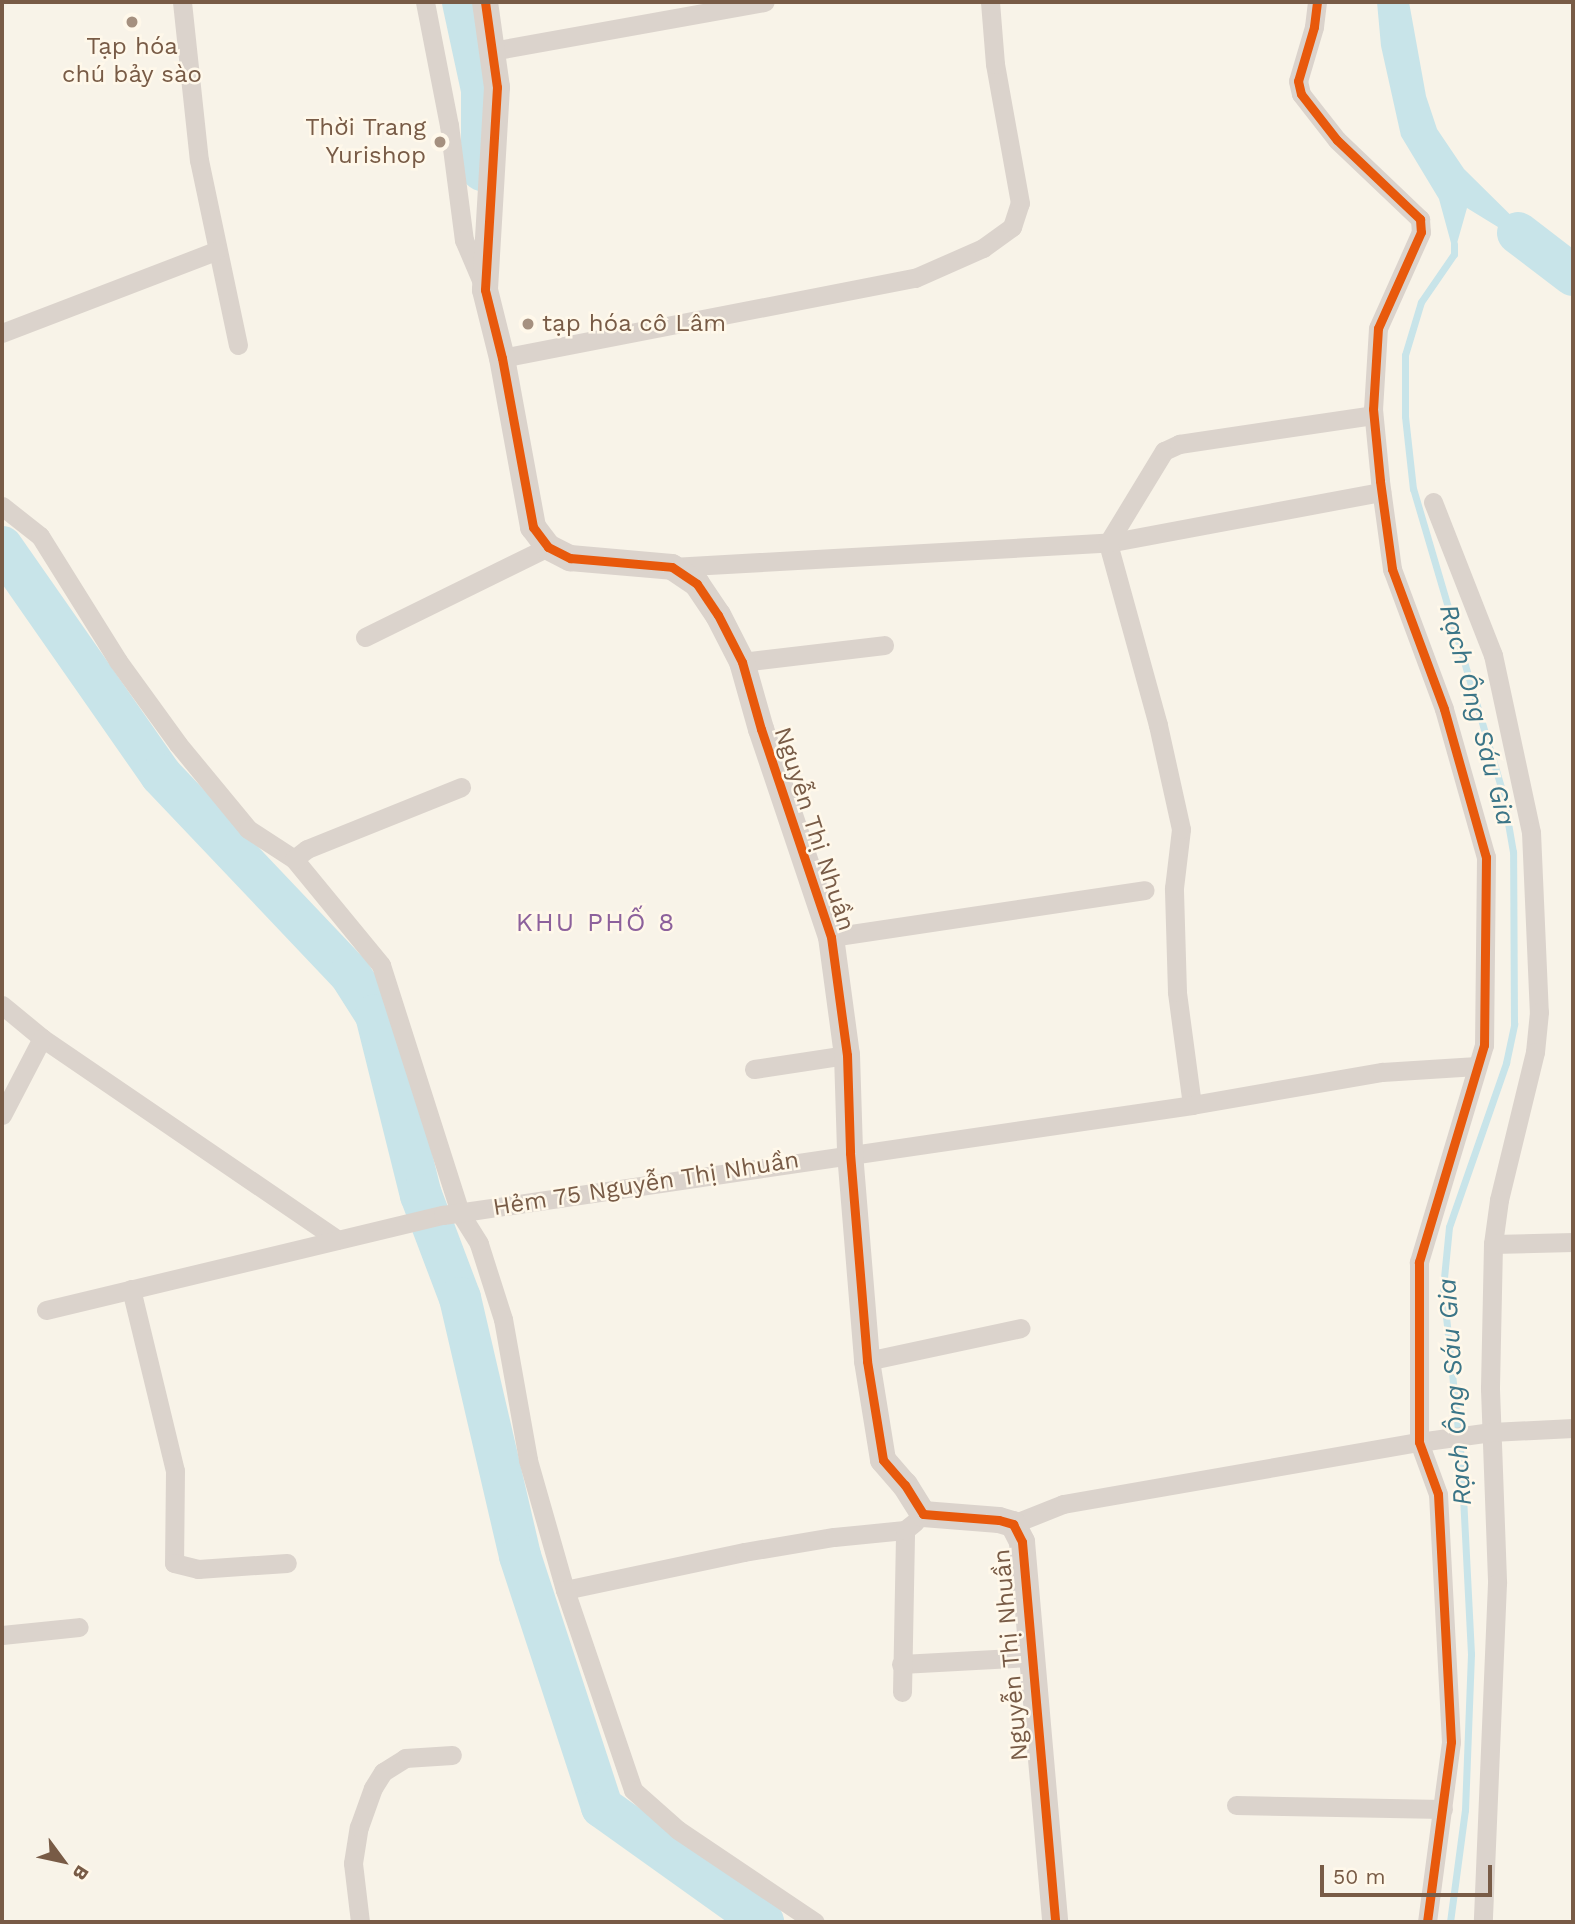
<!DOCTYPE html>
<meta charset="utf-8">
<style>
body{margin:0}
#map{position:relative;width:1575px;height:1924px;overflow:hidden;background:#f8f3e8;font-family:"Work Sans",sans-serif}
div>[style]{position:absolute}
.water>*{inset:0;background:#c8e4e9}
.stream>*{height:7px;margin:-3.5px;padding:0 3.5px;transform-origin:3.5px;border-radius:3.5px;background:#c8e4e9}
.river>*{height:42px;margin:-21px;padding:0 21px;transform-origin:21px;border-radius:21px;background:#c8e4e9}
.street>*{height:19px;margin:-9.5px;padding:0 9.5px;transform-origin:9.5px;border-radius:9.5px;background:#dbd3cc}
.secondary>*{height:26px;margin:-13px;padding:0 13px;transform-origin:13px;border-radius:13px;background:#dbd3cc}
.cycleway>*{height:9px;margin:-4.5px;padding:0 4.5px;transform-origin:4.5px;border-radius:4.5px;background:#e8590c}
.dots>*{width:19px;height:19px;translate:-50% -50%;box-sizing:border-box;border:4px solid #fff8ea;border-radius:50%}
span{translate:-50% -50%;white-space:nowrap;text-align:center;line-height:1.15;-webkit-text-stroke:5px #fff8ea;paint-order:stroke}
.poi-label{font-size:24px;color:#785b46}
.right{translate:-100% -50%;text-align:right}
.left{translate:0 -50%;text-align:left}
.street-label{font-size:24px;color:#785b46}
.water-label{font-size:26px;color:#3b7587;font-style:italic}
.neighbourhood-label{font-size:26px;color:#8c619c;letter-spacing:2px}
.frame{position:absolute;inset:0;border:4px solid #785b46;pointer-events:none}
.north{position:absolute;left:28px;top:1826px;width:70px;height:70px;-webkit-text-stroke:5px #fff8ea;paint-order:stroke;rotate:123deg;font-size:19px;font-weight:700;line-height:28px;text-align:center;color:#785b46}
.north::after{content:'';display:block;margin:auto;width:24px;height:32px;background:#785b46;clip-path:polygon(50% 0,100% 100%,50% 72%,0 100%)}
.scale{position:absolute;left:1320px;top:1865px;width:172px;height:32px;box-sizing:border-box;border:4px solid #785b46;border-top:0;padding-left:9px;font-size:21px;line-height:24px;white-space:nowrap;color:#785b46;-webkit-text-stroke:5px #fff8ea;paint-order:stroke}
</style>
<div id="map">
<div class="water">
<i style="clip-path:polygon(1377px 2px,1409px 2px,1426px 96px,1437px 129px,1464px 169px,1563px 267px,1467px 208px,1454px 254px,1439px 199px,1401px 136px,1381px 46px)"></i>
</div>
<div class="stream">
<i style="left:1450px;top:1922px;width:113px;rotate:-82.4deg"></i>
<i style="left:1465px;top:1810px;width:156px;rotate:-87.8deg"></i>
<i style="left:1471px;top:1654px;width:195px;rotate:-92.9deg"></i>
<i style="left:1461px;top:1459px;width:172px;rotate:-96deg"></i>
<i style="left:1443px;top:1288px;width:61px;rotate:-84.4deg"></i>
<i style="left:1449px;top:1227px;width:174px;rotate:-70.8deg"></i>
<i style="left:1506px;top:1063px;width:40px;rotate:-78deg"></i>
<i style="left:1514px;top:1024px;width:172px;rotate:-90.3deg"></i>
<i style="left:1513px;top:852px;width:59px;rotate:-99.8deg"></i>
<i style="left:1503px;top:794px;width:318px;rotate:-106.4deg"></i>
<i style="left:1413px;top:489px;width:73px;rotate:-96.3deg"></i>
<i style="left:1405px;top:416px;width:61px;rotate:-90deg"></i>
<i style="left:1405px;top:355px;width:55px;rotate:-73.2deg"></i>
<i style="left:1421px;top:302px;width:58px;rotate:-55.5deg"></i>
<i style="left:1454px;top:254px;width:10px;rotate:-90deg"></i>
</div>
<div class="river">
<i style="left:463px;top:2px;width:90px;rotate:77.8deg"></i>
<i style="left:482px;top:90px;width:80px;rotate:90deg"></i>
<i style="left:1518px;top:233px;width:69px;rotate:37.4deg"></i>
<i style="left:2px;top:547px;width:278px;rotate:55.1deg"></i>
<i style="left:161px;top:775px;width:274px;rotate:46.5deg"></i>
<i style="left:350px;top:974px;width:49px;rotate:57.6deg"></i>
<i style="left:376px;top:1015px;width:186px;rotate:76deg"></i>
<i style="left:421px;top:1195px;width:110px;rotate:69.3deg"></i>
<i style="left:460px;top:1298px;width:265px;rotate:76.9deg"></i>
<i style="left:520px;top:1556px;width:264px;rotate:71.9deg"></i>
<i style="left:602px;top:1807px;width:198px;rotate:35.5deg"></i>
</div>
<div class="street">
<i style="left:182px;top:2px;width:159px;rotate:83.9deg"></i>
<i style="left:199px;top:160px;width:189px;rotate:78.1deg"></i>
<i style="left:425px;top:2px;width:125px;rotate:79deg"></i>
<i style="left:449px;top:125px;width:116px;rotate:82.6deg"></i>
<i style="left:464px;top:240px;width:51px;rotate:66.9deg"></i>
<i style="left:1317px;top:2px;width:25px;rotate:97deg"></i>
<i style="left:1314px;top:27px;width:56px;rotate:106.5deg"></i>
<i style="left:1298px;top:81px;width:13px;rotate:77deg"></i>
<i style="left:1301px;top:94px;width:58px;rotate:52deg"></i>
<i style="left:1337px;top:140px;width:115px;rotate:43.6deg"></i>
<i style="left:1420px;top:219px;width:13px;rotate:86deg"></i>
<i style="left:1421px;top:232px;width:105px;rotate:114.1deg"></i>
<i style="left:1378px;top:328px;width:81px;rotate:93.5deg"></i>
<i style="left:1373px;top:409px;width:72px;rotate:84.4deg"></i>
<i style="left:1380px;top:481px;width:89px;rotate:82.2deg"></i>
<i style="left:1392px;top:569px;width:149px;rotate:69.6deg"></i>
<i style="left:1444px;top:709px;width:154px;rotate:74.2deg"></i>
<i style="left:1486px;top:857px;width:188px;rotate:90.6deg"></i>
<i style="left:1484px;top:1045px;width:227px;rotate:106.7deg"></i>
<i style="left:1419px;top:1262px;width:180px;rotate:90deg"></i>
<i style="left:1419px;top:1442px;width:55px;rotate:69.9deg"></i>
<i style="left:1438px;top:1494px;width:248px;rotate:87deg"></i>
<i style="left:1451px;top:1742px;width:182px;rotate:97.6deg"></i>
<i style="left:492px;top:51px;width:277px;rotate:-10.2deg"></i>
<i style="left:2px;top:333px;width:229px;rotate:-21deg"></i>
<i style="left:502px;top:358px;width:421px;rotate:-11deg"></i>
<i style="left:915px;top:278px;width:74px;rotate:-23.8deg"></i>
<i style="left:983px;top:248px;width:36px;rotate:-36deg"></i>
<i style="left:1012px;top:227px;width:25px;rotate:-72deg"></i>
<i style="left:1020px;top:203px;width:141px;rotate:-100.2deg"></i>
<i style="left:995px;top:64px;width:62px;rotate:-94.6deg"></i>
<i style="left:1433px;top:502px;width:164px;rotate:68.6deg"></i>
<i style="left:1493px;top:655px;width:181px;rotate:77.9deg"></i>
<i style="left:1531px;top:832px;width:180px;rotate:87.5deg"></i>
<i style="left:1539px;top:1012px;width:40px;rotate:95.7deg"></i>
<i style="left:1535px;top:1052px;width:152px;rotate:103.7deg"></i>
<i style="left:1499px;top:1200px;width:44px;rotate:97.8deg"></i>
<i style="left:1493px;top:1244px;width:145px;rotate:91.2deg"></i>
<i style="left:1490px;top:1389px;width:194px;rotate:87.9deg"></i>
<i style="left:1497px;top:1583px;width:339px;rotate:92.4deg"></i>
<i style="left:2px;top:506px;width:48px;rotate:38.3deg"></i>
<i style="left:40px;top:536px;width:147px;rotate:58deg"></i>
<i style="left:118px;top:661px;width:102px;rotate:54.1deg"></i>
<i style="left:178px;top:744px;width:110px;rotate:50.5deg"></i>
<i style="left:248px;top:829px;width:55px;rotate:33.1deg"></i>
<i style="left:294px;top:859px;width:137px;rotate:50.6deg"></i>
<i style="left:381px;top:965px;width:260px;rotate:72.3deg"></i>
<i style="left:460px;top:1213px;width:36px;rotate:58deg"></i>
<i style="left:479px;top:1244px;width:79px;rotate:72.3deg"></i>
<i style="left:503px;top:1319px;width:143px;rotate:79.9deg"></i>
<i style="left:528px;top:1460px;width:135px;rotate:74.1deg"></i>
<i style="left:565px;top:1590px;width:183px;rotate:-12deg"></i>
<i style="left:744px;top:1552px;width:91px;rotate:-9.5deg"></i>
<i style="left:834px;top:1537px;width:71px;rotate:-5.6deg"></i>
<i style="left:672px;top:567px;width:437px;rotate:-3.2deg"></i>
<i style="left:1108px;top:543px;width:278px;rotate:-10.6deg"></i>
<i style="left:365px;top:637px;width:204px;rotate:-26.2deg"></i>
<i style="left:742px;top:662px;width:143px;rotate:-6.8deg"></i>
<i style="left:294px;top:859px;width:16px;rotate:-38deg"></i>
<i style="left:307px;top:849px;width:166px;rotate:-21.9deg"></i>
<i style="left:831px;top:937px;width:317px;rotate:-8.5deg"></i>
<i style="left:2px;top:1005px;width:52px;rotate:39.5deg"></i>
<i style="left:42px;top:1038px;width:358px;rotate:34.3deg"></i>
<i style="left:754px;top:1069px;width:94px;rotate:-8.6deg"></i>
<i style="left:1192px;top:1105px;width:114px;rotate:-97.6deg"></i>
<i style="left:1177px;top:992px;width:104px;rotate:-91.7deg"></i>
<i style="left:1174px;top:888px;width:59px;rotate:-83.2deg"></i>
<i style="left:1181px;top:829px;width:107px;rotate:-102.5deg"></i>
<i style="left:1158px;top:725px;width:189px;rotate:-105.4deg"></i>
<i style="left:1108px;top:543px;width:108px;rotate:-58.7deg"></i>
<i style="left:1164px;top:451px;width:17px;rotate:-25deg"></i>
<i style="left:1179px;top:444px;width:196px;rotate:-8.5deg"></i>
<i style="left:2px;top:1115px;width:87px;rotate:-62.5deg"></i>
<i style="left:1493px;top:1244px;width:80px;rotate:-1.4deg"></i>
<i style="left:131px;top:1289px;width:187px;rotate:76.4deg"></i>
<i style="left:175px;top:1471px;width:92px;rotate:90.6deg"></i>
<i style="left:174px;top:1563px;width:25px;rotate:14deg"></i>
<i style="left:198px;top:1569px;width:89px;rotate:-3.9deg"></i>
<i style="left:46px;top:1310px;width:408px;rotate:-13.5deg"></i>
<i style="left:443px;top:1215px;width:757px;rotate:-8.35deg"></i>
<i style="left:1192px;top:1105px;width:193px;rotate:-9.9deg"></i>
<i style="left:1382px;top:1072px;width:95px;rotate:-3.6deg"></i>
<i style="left:867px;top:1361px;width:157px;rotate:-12.1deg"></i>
<i style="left:1013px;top:1524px;width:54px;rotate:-21.8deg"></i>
<i style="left:1063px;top:1504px;width:361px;rotate:-9.9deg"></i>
<i style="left:1419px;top:1442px;width:73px;rotate:-7.9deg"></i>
<i style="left:1491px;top:1432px;width:82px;rotate:-2.8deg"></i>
<i style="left:565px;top:1590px;width:211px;rotate:71.2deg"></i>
<i style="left:633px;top:1790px;width:60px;rotate:41.6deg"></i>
<i style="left:678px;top:1830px;width:165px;rotate:33.9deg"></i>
<i style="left:2px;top:1635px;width:77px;rotate:-5.9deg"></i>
<i style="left:901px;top:1664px;width:130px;rotate:-3.1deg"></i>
<i style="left:902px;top:1692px;width:162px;rotate:-88.9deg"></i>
<i style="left:905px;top:1530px;width:13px;rotate:-39deg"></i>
<i style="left:1236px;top:1805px;width:207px;rotate:1.1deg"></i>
<i style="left:360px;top:1922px;width:59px;rotate:-96.8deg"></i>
<i style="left:353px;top:1863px;width:36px;rotate:-81deg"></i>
<i style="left:359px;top:1827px;width:41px;rotate:-70.3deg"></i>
<i style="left:373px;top:1788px;width:19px;rotate:-58deg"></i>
<i style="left:383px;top:1772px;width:26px;rotate:-32deg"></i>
<i style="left:405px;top:1758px;width:47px;rotate:-3.7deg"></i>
</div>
<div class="secondary">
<i style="left:485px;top:2px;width:86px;rotate:82deg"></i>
<i style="left:497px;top:87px;width:203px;rotate:93.4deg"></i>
<i style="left:485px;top:290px;width:70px;rotate:76deg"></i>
<i style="left:502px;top:358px;width:172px;rotate:79.6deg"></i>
<i style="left:533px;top:527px;width:25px;rotate:53deg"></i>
<i style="left:548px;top:547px;width:25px;rotate:27deg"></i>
<i style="left:570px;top:558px;width:102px;rotate:5deg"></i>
<i style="left:672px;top:567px;width:30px;rotate:34deg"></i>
<i style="left:697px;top:584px;width:37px;rotate:56deg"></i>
<i style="left:718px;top:615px;width:53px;rotate:62.9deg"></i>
<i style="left:742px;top:662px;width:70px;rotate:74.2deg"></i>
<i style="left:761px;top:729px;width:219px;rotate:71.4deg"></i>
<i style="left:831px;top:937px;width:119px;rotate:82.3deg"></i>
<i style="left:847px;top:1055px;width:98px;rotate:88.2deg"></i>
<i style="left:850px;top:1153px;width:209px;rotate:85.3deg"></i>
<i style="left:867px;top:1361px;width:100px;rotate:80.8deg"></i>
<i style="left:883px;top:1460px;width:33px;rotate:49deg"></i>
<i style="left:905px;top:1485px;width:34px;rotate:58deg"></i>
<i style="left:923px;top:1514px;width:76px;rotate:4.5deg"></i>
<i style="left:999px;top:1520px;width:15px;rotate:16deg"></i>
<i style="left:1013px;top:1524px;width:20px;rotate:63deg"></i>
<i style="left:1022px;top:1542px;width:381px;rotate:85deg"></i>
</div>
<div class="cycleway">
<i style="left:485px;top:2px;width:86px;rotate:82deg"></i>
<i style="left:497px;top:87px;width:203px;rotate:93.4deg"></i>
<i style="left:485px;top:290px;width:70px;rotate:76deg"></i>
<i style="left:502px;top:358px;width:172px;rotate:79.6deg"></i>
<i style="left:533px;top:527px;width:25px;rotate:53deg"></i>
<i style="left:548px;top:547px;width:25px;rotate:27deg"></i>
<i style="left:570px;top:558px;width:102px;rotate:5deg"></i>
<i style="left:672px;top:567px;width:30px;rotate:34deg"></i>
<i style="left:697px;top:584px;width:37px;rotate:56deg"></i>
<i style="left:718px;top:615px;width:53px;rotate:62.9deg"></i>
<i style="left:742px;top:662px;width:70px;rotate:74.2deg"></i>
<i style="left:761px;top:729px;width:219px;rotate:71.4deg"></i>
<i style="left:831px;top:937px;width:119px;rotate:82.3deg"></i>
<i style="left:847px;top:1055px;width:98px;rotate:88.2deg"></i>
<i style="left:850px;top:1153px;width:209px;rotate:85.3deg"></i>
<i style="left:867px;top:1361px;width:100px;rotate:80.8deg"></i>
<i style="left:883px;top:1460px;width:33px;rotate:49deg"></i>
<i style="left:905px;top:1485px;width:34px;rotate:58deg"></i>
<i style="left:923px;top:1514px;width:76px;rotate:4.5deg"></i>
<i style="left:999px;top:1520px;width:15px;rotate:16deg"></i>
<i style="left:1013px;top:1524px;width:20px;rotate:63deg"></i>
<i style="left:1022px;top:1542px;width:381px;rotate:85deg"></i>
<i style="left:1317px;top:2px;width:25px;rotate:97deg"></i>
<i style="left:1314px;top:27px;width:56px;rotate:106.5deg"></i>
<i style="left:1298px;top:81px;width:13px;rotate:77deg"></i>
<i style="left:1301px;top:94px;width:58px;rotate:52deg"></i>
<i style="left:1337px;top:140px;width:115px;rotate:43.6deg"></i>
<i style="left:1420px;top:219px;width:13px;rotate:86deg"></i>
<i style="left:1421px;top:232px;width:105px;rotate:114.1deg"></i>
<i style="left:1378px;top:328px;width:81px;rotate:93.5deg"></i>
<i style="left:1373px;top:409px;width:72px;rotate:84.4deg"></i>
<i style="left:1380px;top:481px;width:89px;rotate:82.2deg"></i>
<i style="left:1392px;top:569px;width:149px;rotate:69.6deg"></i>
<i style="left:1444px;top:709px;width:154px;rotate:74.2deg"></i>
<i style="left:1486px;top:857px;width:188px;rotate:90.6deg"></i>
<i style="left:1484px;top:1045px;width:227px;rotate:106.7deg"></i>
<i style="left:1419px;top:1262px;width:180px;rotate:90deg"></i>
<i style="left:1419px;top:1442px;width:55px;rotate:69.9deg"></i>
<i style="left:1438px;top:1494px;width:248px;rotate:87deg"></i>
<i style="left:1451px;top:1742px;width:182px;rotate:97.6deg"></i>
</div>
<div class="dots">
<i style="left:132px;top:22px;background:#a5907f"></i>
<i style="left:440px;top:142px;background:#a5907f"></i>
<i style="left:528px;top:324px;background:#a5907f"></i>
</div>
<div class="poi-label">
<span style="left:132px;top:61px">Tạp hóa<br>chú bảy sào</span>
<span class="right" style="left:426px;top:142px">Thời Trang<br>Yurishop</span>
<span class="left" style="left:542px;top:324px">tạp hóa cô Lâm</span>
</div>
<div class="street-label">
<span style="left:814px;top:829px;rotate:72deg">Nguyễn Thị Nhuần</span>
<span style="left:646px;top:1184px;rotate:-9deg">Hẻm 75 Nguyễn Thị Nhuần</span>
<span style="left:1011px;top:1655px;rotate:-95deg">Nguyễn Thị Nhuần</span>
</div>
<div class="water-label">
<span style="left:1477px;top:715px;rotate:75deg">Rạch Ông Sáu Gia</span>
<span style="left:1455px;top:1392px;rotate:-94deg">Rạch Ông Sáu Gia</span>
</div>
<div class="neighbourhood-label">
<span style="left:596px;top:923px">KHU PHỐ 8</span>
</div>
<div class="frame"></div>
<div class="north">B</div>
<div class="scale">50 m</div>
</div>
